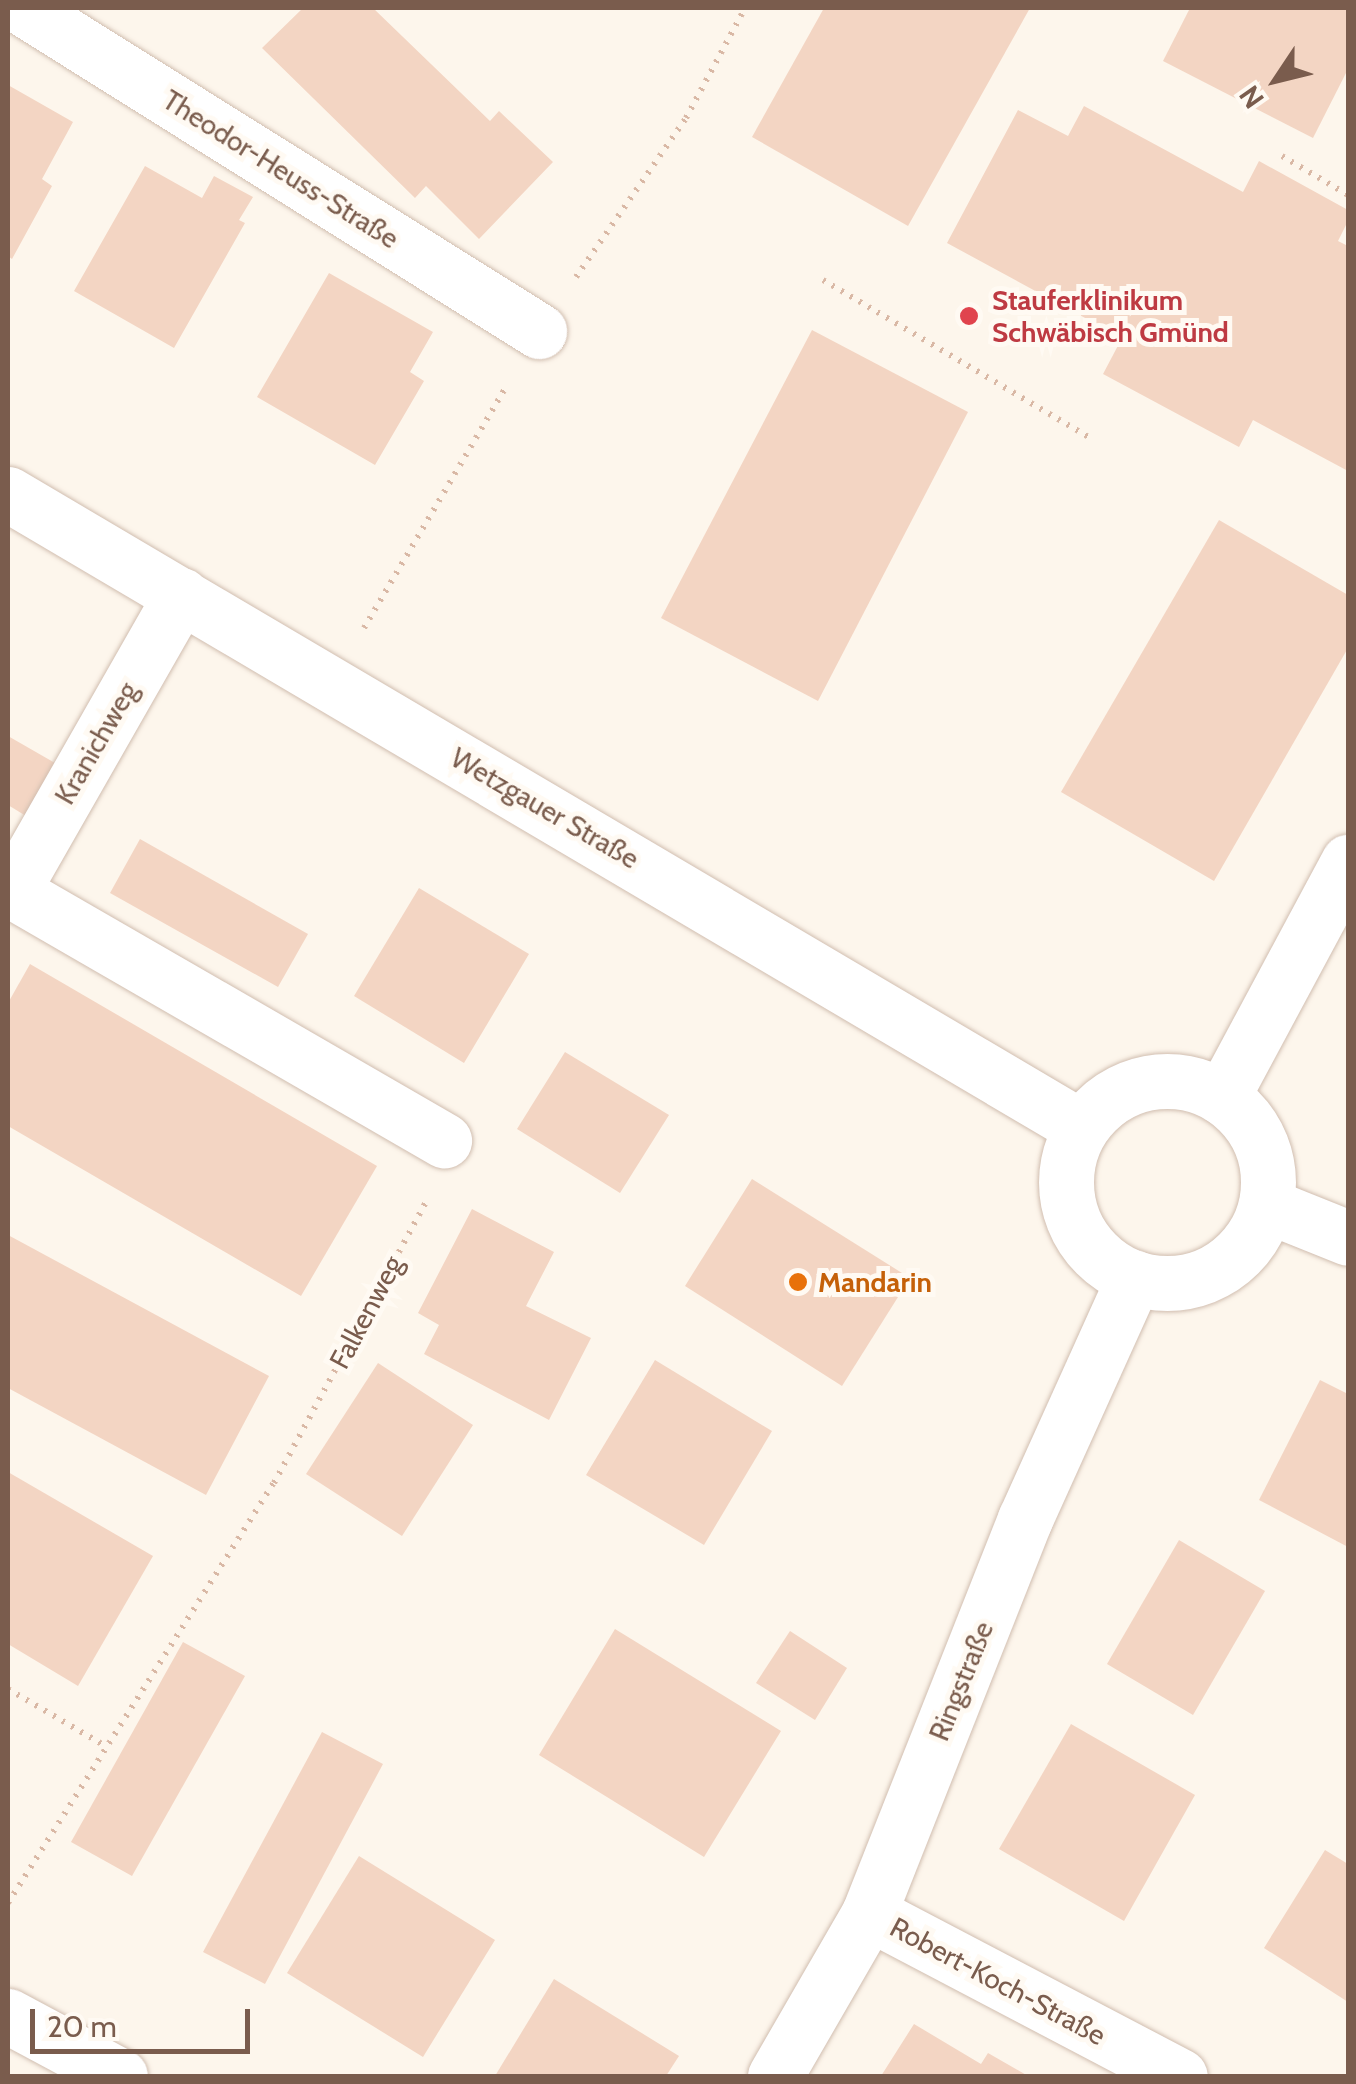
<!DOCTYPE html>
<meta charset="utf-8">
<style>
body{margin:0}
#map{position:relative;width:1356px;height:2084px;overflow:hidden;background:#fdf6ec;font-family:Cabin,sans-serif}
div>[style]{position:absolute}
.building>*{inset:0;background:#f3d5c3}
.path>*{height:6px;margin-top:-3px;transform-origin:0;background:repeating-linear-gradient(90deg,#d9b8a5 0 2.5px,transparent 0 10.5px)}
.roads{filter:drop-shadow(0 0 2px #d1beb0) drop-shadow(0 0 2px #d1beb0)}
.minor>*{height:55px;margin:-27.5px;padding:0 27.5px;transform-origin:27.5px;border-radius:27.5px;background:#fff}
.minor>.ring{margin:-27.5px;padding:0;box-sizing:content-box;background:none;border:55px solid #fff;border-radius:50%}
.dots>*{width:28px;height:28px;translate:-50% -50%;box-sizing:border-box;border:5px solid #fffaf3;border-radius:50%}
span{translate:-50% -50%;white-space:nowrap;text-align:center;line-height:1.15;-webkit-text-stroke:10px #fffaf3;paint-order:stroke}
.street-label{font-size:28px;color:#7a5c4d}
.health-label{font-size:28px;color:#be3a42;font-weight:700}
.left{translate:0 -50%;text-align:left}
.food-label{font-size:28px;color:#c56008;font-weight:700}
.frame{position:absolute;inset:0;border:10px solid #7a5c4d;pointer-events:none}
.north{position:absolute;left:1226px;top:30px;width:100px;height:100px;-webkit-text-stroke:8px #fffaf3;paint-order:stroke;rotate:235deg;font-size:28px;font-weight:700;line-height:40px;text-align:center;color:#7a5c4d}
.north::after{content:'';display:block;margin:auto;width:35px;height:45px;background:#7a5c4d;clip-path:polygon(50% 0,100% 100%,50% 72%,0 100%)}
.scale{position:absolute;left:30px;top:2009px;width:220px;height:45px;box-sizing:border-box;border:5px solid #7a5c4d;border-top:0;padding-left:12px;font-size:30px;line-height:35px;white-space:nowrap;color:#7a5c4d;-webkit-text-stroke:8px #fffaf3;paint-order:stroke}
</style>
<div id="map">
<div class="building">
<i style="clip-path:polygon(303px 8px,373px 8px,490px 121px,499px 111px,553px 162px,479px 239px,426px 186px,415px 198px,262px 48px)"></i>
<i style="clip-path:polygon(824px 8px,1030px 8px,908px 226px,752px 137px)"></i>
<i style="clip-path:polygon(1190px 8px,1348px 8px,1348px 69px,1313px 138px,1163px 61px)"></i>
<i style="clip-path:polygon(8px 85px,73px 122px,42px 179px,52px 186px,12px 259px,8px 256px)"></i>
<i style="clip-path:polygon(1084px 106px,1243px 192px,1259px 161px,1348px 210px,1348px 221px,1338px 241px,1348px 246px,1348px 471px,1253px 420px,1239px 447px,1103px 374px,1122px 338px,947px 243px,1018px 110px,1068px 136px)"></i>
<i style="clip-path:polygon(145px 166px,202px 198px,214px 176px,253px 197px,239px 220px,245px 223px,174px 348px,74px 291px)"></i>
<i style="clip-path:polygon(329px 273px,433px 332px,410px 372px,424px 381px,375px 465px,257px 397px)"></i>
<i style="clip-path:polygon(812px 330px,968px 412px,818px 701px,661px 618px)"></i>
<i style="clip-path:polygon(1219px 520px,1348px 595px,1348px 648px,1214px 881px,1061px 792px)"></i>
<i style="clip-path:polygon(8px 736px,55px 763px,26px 816px,8px 805px)"></i>
<i style="clip-path:polygon(140px 839px,308px 934px,278px 987px,110px 893px)"></i>
<i style="clip-path:polygon(419px 888px,529px 954px,464px 1063px,354px 996px)"></i>
<i style="clip-path:polygon(30px 964px,377px 1166px,301px 1296px,8px 1126px,8px 1003px)"></i>
<i style="clip-path:polygon(565px 1052px,669px 1115px,620px 1193px,517px 1129px)"></i>
<i style="clip-path:polygon(752px 1179px,910px 1278px,842px 1386px,685px 1286px)"></i>
<i style="clip-path:polygon(472px 1209px,554px 1252px,526px 1306px,591px 1338px,549px 1420px,424px 1354px,439px 1325px,418px 1313px)"></i>
<i style="clip-path:polygon(8px 1235px,269px 1376px,206px 1495px,8px 1388px)"></i>
<i style="clip-path:polygon(655px 1360px,772px 1431px,704px 1545px,586px 1475px)"></i>
<i style="clip-path:polygon(378px 1363px,473px 1425px,402px 1536px,306px 1474px)"></i>
<i style="clip-path:polygon(1320px 1380px,1348px 1394px,1348px 1547px,1259px 1500px)"></i>
<i style="clip-path:polygon(8px 1472px,153px 1556px,78px 1686px,8px 1644px)"></i>
<i style="clip-path:polygon(1179px 1540px,1265px 1591px,1193px 1715px,1107px 1664px)"></i>
<i style="clip-path:polygon(615px 1629px,781px 1731px,704px 1857px,539px 1755px)"></i>
<i style="clip-path:polygon(790px 1631px,847px 1668px,815px 1720px,756px 1683px)"></i>
<i style="clip-path:polygon(183px 1642px,245px 1676px,132px 1876px,71px 1842px)"></i>
<i style="clip-path:polygon(1071px 1724px,1195px 1795px,1124px 1921px,999px 1849px)"></i>
<i style="clip-path:polygon(322px 1732px,383px 1764px,265px 1984px,203px 1952px)"></i>
<i style="clip-path:polygon(1325px 1850px,1348px 1864px,1348px 2002px,1264px 1948px)"></i>
<i style="clip-path:polygon(359px 1856px,495px 1940px,423px 2057px,287px 1973px)"></i>
<i style="clip-path:polygon(554px 1979px,679px 2056px,666px 2076px,495px 2076px)"></i>
<i style="clip-path:polygon(914px 2024px,981px 2064px,988px 2053px,1028px 2076px,881px 2076px)"></i>
</div>
<div class="path">
<i style="left:1282px;top:156px;width:77px;rotate:30.6deg"></i>
<i style="left:576px;top:277px;width:193px;rotate:-55.3deg"></i>
<i style="left:686px;top:118px;width:125px;rotate:-61.8deg"></i>
<i style="left:823px;top:280px;width:308px;rotate:30.6deg"></i>
<i style="left:364px;top:628px;width:277px;rotate:-59.5deg"></i>
<i style="left:8px;top:1689px;width:113px;rotate:30.4deg"></i>
<i style="left:8px;top:1903px;width:497px;rotate:-57.7deg"></i>
<i style="left:274px;top:1483px;width:322px;rotate:-61.6deg"></i>
</div>
<div class="roads">
<div class="minor">
<i style="left:23px;top:8px;width:609px;rotate:32.05deg"></i>
<i style="left:8px;top:494px;width:1246px;rotate:30.54deg"></i>
<i style="left:181px;top:595px;width:341px;rotate:119.7deg"></i>
<i style="left:12px;top:891px;width:499px;rotate:30deg"></i>
<i class="ring" style="left:1066px;top:1081px;width:147px;height:147px"></i>
<i style="left:1222px;top:1097px;width:267px;rotate:-61.8deg"></i>
<i style="left:1266px;top:1205px;width:88px;rotate:21.9deg"></i>
<i style="left:869px;top:1913px;width:351px;rotate:27.7deg"></i>
<i style="left:8px;top:2016px;width:127px;rotate:28.2deg"></i>
<i style="left:775px;top:2076px;width:188px;rotate:-60deg"></i>
<i style="left:869px;top:1913px;width:424px;rotate:-68.4deg"></i>
<i style="left:1025px;top:1519px;width:265px;rotate:-65.7deg"></i>
</div>
</div>
<div class="dots">
<i style="left:969px;top:316px;background:#e0444e"></i>
<i style="left:798px;top:1282px;background:#e8710a"></i>
</div>
<div class="street-label">
<span style="left:281px;top:169px;rotate:32deg">Theodor-Heuss-Straße</span>
<span style="left:96px;top:743px;rotate:-60deg">Kranichweg</span>
<span style="left:545px;top:808px;rotate:30deg">Wetzgauer Straße</span>
<span style="left:366px;top:1312px;rotate:-62deg">Falkenweg</span>
<span style="left:961px;top:1681px;rotate:-68deg">Ringstraße</span>
<span style="left:998px;top:1981px;rotate:28deg">Robert-Koch-Straße</span>
</div>
<div class="health-label">
<span class="left" style="left:992px;top:316px">Stauferklinikum<br>Schwäbisch Gmünd</span>
</div>
<div class="food-label">
<span class="left" style="left:818px;top:1282px">Mandarin</span>
</div>
<div class="frame"></div>
<div class="north">N</div>
<div class="scale">20 m</div>
</div>
